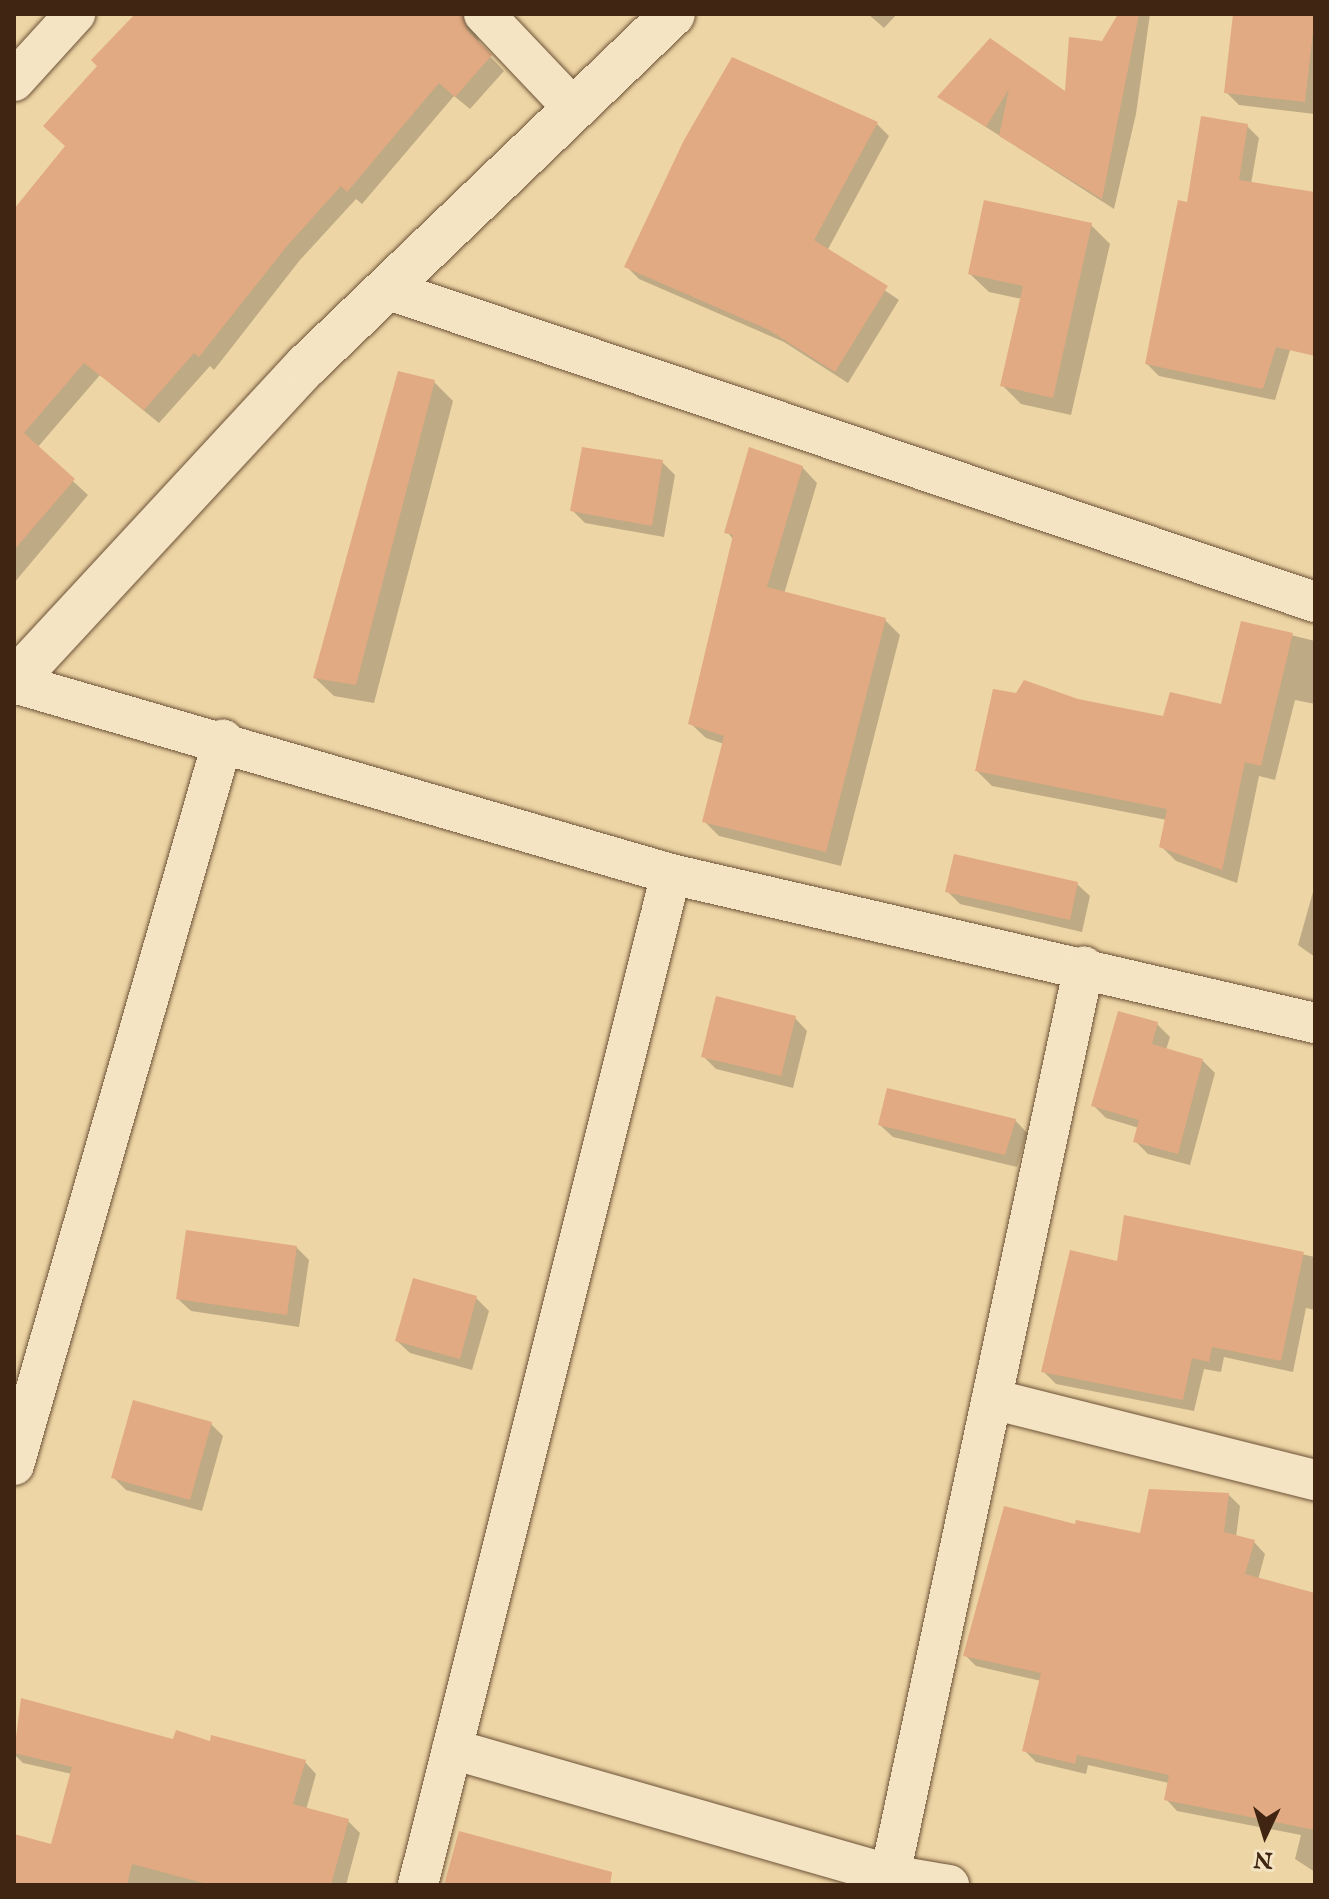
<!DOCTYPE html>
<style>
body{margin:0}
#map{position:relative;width:1329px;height:1899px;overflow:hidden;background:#eed5a5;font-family:"IM FELL English",serif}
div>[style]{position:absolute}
.shadow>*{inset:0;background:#0003}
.building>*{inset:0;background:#e1aa83}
.roads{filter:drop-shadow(0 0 2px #6c5237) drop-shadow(0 0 2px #6c5237)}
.minor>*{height:40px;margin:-20px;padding:0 20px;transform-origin:20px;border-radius:20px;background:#f4e4c4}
.tertiary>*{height:44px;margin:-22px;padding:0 22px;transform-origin:22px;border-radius:22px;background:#f4e4c4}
span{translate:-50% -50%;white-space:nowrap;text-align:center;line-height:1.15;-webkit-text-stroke:6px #f4e4c4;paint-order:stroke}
.frame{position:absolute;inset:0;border:16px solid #402612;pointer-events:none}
.north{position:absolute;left:1225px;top:1795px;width:80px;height:80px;-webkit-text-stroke:6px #f4e4c4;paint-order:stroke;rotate:184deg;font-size:22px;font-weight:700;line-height:32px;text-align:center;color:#402612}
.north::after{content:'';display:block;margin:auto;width:28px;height:36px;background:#402612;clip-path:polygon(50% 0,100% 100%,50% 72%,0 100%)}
</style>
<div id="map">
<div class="shadow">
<i style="clip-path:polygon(138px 14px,472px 14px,480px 46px,504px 71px,470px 109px,454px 96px,362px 204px,356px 199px,300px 260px,214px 370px,210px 366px,159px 423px,100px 375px,37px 448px,88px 495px,14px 583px,14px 212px,68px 147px,100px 67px)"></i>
<i style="clip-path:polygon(868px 14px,897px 14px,884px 28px)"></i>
<i style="clip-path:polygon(1121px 14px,1150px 14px,1136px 114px,1114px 209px,939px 97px,990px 41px,1067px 95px)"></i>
<i style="clip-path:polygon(1235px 14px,1315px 14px,1315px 114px,1239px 105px,1226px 92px)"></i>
<i style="clip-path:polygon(877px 124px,889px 136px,827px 251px,899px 300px,848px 383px,784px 342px,639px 279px,626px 266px)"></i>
<i style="clip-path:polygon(1247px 126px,1259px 138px,1251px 184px,1297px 327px,1275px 400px,1159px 376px,1147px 364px,1188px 204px)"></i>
<i style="clip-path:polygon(1091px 225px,1110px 244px,1071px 415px,1021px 404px,1002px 385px,1022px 299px,989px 292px,970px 274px)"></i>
<i style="clip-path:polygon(434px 382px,453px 401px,374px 703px,334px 696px,315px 678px)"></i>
<i style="clip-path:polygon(662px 462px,675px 475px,664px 537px,585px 523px,572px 510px)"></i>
<i style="clip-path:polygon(802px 467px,817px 483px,784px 594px,885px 620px,900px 635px,841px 866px,719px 836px,704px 821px,724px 744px,706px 738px,690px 723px,734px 540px,727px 532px)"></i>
<i style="clip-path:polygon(1243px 623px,1315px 641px,1315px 704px,1295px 700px,1275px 780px,1259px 776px,1237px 883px,1176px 861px,1161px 846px,1167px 820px,992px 786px,977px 771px,1077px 701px,1165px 719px,1223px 706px)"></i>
<i style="clip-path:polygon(1077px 884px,1090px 896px,1082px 932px,960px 904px,947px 891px)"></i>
<i style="clip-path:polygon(1315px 885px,1315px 957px,1298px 945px)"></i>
<i style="clip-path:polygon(795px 1018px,807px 1031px,793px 1088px,716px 1069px,703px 1056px)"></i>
<i style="clip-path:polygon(1157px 1024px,1170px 1037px,1166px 1050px,1202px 1060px,1215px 1073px,1190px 1165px,1148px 1154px,1135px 1141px,1139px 1128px,1106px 1118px,1094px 1106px)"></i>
<i style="clip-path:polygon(1015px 1120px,1027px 1133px,1017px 1167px,893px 1137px,880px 1125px)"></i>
<i style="clip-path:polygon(1126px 1217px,1315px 1257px,1315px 1310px,1306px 1308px,1293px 1372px,1224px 1357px,1221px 1372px,1204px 1369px,1194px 1411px,1056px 1384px,1044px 1372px,1118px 1264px)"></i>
<i style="clip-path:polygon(296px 1247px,309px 1260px,299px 1327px,191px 1311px,178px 1299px)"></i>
<i style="clip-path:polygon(476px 1298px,489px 1311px,472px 1370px,410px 1353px,397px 1341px)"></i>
<i style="clip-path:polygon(211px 1424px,223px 1436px,202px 1511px,126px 1490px,113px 1477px)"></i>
<i style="clip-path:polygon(1229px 1495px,1240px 1506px,1236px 1537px,1254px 1542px,1265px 1554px,1258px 1580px,1315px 1595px,1315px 1872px,1295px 1859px,1301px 1835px,1177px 1811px,1166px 1799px,1169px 1783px,1088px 1765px,1086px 1774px,1036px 1762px,1025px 1751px,1041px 1681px,976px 1666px,965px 1655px,1076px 1527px,1141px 1536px)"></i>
<i style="clip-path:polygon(23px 1700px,175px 1742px,305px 1762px,316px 1774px,306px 1810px,348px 1821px,360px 1833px,346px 1885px,14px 1885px,14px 1836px,52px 1846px,72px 1774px,23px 1763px,14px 1754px)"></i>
</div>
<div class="building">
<i style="clip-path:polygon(135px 14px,462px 14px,467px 30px,492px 55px,455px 97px,439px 83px,347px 192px,341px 186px,287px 246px,199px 357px,194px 353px,144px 410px,84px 363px,24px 433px,75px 479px,14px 550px,14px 209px,65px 146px,43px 126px,97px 66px,91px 60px)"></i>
<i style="clip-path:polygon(1118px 14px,1139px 14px,1102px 199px,999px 136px,1009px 89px,986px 127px,937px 97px,990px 38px,1065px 91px,1069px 37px,1102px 41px)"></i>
<i style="clip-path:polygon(1233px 14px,1315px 14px,1305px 102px,1224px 93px)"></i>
<i style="clip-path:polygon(732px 57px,878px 122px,814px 240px,888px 286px,835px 372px,769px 330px,624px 267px,684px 140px)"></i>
<i style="clip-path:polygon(1201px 116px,1248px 124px,1239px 180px,1315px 192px,1315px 356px,1276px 347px,1263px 389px,1145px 364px,1178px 200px,1187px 202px)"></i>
<i style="clip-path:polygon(984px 200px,1092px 223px,1053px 398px,1000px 386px,1023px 286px,968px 274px)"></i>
<i style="clip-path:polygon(398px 371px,435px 380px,356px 685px,313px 678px)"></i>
<i style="clip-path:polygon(582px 447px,663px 460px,652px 526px,570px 511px)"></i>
<i style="clip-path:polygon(749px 447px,803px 466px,767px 587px,886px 618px,826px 852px,702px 822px,724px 736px,688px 724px,733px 535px,724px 533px)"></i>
<i style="clip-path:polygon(1241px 621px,1293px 633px,1261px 766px,1245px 762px,1222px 870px,1159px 847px,1167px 809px,975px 771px,993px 689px,1016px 693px,1024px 680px,1078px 699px,1163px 716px,1170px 692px,1221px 704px)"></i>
<i style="clip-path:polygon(954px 854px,1078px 882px,1070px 920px,945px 892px)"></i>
<i style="clip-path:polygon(716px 996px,796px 1016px,781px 1076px,701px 1057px)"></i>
<i style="clip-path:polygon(1118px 1011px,1158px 1022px,1152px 1044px,1203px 1059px,1178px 1154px,1133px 1142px,1139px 1120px,1091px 1106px)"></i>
<i style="clip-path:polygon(887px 1088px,1016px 1119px,1005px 1155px,878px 1125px)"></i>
<i style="clip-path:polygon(1124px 1215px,1304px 1252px,1281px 1361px,1212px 1347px,1209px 1362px,1192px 1358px,1183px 1400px,1041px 1372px,1070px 1250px,1117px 1261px)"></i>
<i style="clip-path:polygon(186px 1230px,297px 1246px,287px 1315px,176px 1299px)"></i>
<i style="clip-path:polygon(413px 1278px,477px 1296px,460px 1359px,395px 1341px)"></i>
<i style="clip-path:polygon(133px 1400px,212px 1422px,190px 1500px,111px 1478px)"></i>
<i style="clip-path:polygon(1149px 1489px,1229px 1493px,1224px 1532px,1255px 1540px,1245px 1574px,1315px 1593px,1315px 1830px,1164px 1800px,1169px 1775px,1077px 1755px,1075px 1764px,1022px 1751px,1041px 1673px,963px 1656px,1004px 1506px,1075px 1524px,1076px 1520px,1140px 1533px)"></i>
<i style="clip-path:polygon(21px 1698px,173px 1739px,176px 1730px,210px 1741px,211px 1735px,306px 1760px,293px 1804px,349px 1819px,331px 1885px,211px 1885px,132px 1864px,127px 1885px,14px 1885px,14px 1834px,51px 1844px,72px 1767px,14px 1753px)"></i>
<i style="clip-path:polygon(459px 1831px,612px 1872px,610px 1885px,444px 1885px)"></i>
</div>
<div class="roads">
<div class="minor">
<i style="left:484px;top:14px;width:131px;rotate:46.5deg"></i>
<i style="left:14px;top:81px;width:91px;rotate:-47.7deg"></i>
<i style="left:386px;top:289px;width:980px;rotate:18.62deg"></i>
<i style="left:14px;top:683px;width:684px;rotate:16.21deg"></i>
<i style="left:671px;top:874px;width:661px;rotate:13.03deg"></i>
<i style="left:992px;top:1399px;width:333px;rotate:14.1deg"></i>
<i style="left:14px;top:1465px;width:755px;rotate:-73.92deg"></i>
<i style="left:452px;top:1749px;width:456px;rotate:16deg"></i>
<i style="left:890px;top:1875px;width:60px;rotate:9.6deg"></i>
<i style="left:890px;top:1875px;width:929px;rotate:-77.95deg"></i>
<i style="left:418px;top:1885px;width:1042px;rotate:-75.95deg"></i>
</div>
<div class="tertiary">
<i style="left:14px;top:681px;width:431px;rotate:-47.2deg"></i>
<i style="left:307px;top:365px;width:507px;rotate:-43.8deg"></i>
</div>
</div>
<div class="frame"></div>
<div class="north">N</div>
</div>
